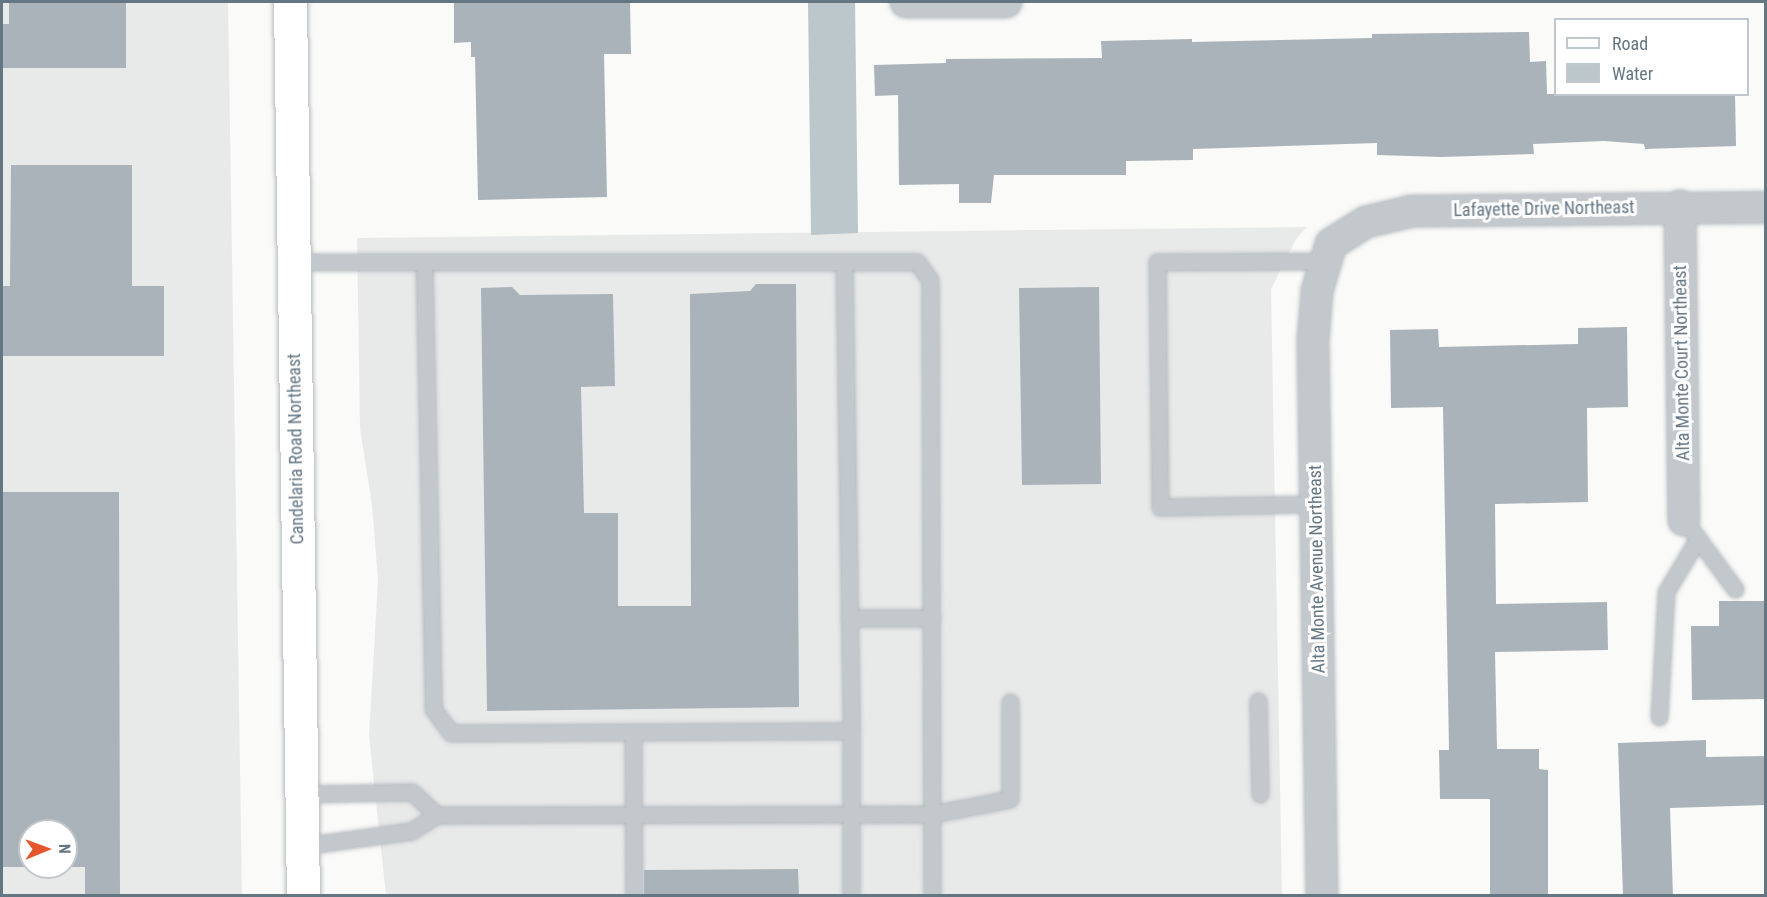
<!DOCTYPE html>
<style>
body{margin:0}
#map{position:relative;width:1767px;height:897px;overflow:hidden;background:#fafaf8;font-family:"Roboto Condensed",sans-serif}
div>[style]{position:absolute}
.built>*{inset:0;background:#e8e9e9}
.water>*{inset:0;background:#bbc7cb}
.building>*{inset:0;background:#aab3b9}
.roads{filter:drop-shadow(0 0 2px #b3babf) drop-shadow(0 0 2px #b3babf)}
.lane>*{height:15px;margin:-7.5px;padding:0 7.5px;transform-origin:7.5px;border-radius:7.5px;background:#c3c8cc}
.street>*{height:30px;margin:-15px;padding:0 15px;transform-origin:15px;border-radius:15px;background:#c3c8cc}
.secondary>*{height:33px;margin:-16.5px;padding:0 16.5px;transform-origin:16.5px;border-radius:16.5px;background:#fff}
span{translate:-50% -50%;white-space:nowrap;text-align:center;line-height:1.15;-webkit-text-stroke:6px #fff;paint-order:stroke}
.street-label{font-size:18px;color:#657683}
.frame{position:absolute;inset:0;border:3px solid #657683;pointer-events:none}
.legend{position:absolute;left:1554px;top:18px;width:195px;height:78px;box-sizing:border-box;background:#fff;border:2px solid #c1c8cd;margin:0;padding:8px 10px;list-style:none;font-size:18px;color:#657683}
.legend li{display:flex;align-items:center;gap:12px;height:30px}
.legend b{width:30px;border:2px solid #c1c8cd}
.north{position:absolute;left:18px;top:819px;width:60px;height:60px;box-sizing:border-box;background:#fff;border:2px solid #c1c8cd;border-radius:50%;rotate:89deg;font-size:16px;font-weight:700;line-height:24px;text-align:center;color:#657683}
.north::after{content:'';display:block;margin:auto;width:21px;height:27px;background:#e4572e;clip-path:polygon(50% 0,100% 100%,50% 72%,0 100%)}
</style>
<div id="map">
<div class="built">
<i style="clip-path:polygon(evenodd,2px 2px,228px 2px,242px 895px,2px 896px,2px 2px,30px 831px,66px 831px,66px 867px,30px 867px,30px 831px)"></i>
<i style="clip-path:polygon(1307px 227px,1296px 239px,1271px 289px,1282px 895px,386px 895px,369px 736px,378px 580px,372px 505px,360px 428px,357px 238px)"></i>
</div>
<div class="water">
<i style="clip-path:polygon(808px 2px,855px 2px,858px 233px,811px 235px)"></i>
</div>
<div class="building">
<i style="clip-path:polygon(9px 2px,126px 2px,126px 68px,2px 68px,2px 24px,9px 24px)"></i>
<i style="clip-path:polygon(454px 2px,630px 2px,631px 54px,604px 54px,607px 197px,478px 200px,475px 57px,471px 57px,471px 42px,454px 43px)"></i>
<i style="clip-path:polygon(1529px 32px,1530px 62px,1546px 61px,1547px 94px,1735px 94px,1736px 146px,1645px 149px,1644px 144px,1604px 141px,1533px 144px,1534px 154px,1442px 157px,1377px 155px,1377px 143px,1193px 149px,1193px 160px,1126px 161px,1126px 175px,994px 175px,991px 203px,959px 203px,959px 184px,899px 185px,898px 95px,875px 96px,874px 65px,946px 63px,946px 59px,1102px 58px,1101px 41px,1192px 39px,1192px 42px,1372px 38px,1372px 34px)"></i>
<i style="clip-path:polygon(11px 165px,132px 165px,132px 286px,164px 286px,164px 356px,2px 356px,2px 286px,10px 286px)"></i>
<i style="clip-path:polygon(756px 284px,796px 284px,799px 707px,487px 711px,481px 288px,512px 287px,520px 295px,613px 294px,615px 386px,581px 387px,584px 513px,618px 513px,618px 606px,691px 606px,690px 294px,750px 291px)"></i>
<i style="clip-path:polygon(1099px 287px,1101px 484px,1022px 485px,1019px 288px)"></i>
<i style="clip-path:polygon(1627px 327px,1628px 407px,1587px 408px,1588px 502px,1495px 504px,1496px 604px,1607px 602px,1608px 650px,1495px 652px,1497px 749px,1539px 749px,1539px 769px,1548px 770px,1548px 896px,1490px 896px,1490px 799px,1440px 799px,1439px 750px,1449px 750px,1443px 407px,1391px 408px,1390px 330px,1438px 329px,1439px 347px,1578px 344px,1578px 328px)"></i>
<i style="clip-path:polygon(2px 492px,119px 492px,120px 896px,85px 896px,85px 867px,66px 867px,66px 831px,30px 831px,30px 867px,2px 867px)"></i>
<i style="clip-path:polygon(1719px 601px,1766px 601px,1766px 699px,1692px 700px,1691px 626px,1719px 626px)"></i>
<i style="clip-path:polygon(1706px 740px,1706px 757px,1766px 756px,1766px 805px,1670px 808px,1673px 896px,1623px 896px,1618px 743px)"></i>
<i style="clip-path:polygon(798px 869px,799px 896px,644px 896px,644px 870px)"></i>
</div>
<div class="roads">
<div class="lane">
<i style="left:294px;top:262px;width:623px"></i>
<i style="left:917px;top:262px;width:22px;rotate:54deg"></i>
<i style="left:930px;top:280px;width:616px;rotate:89.81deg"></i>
<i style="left:424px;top:262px;width:447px;rotate:88.8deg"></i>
<i style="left:433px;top:709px;width:30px;rotate:53deg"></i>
<i style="left:451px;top:733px;width:400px;rotate:-0.3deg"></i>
<i style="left:851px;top:731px;width:165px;rotate:90deg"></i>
<i style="left:844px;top:262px;width:469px;rotate:89.1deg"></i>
<i style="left:1316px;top:504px;width:156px;rotate:178.9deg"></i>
<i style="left:1160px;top:507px;width:245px;rotate:-90.7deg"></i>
<i style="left:1157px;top:262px;width:169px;rotate:-0.3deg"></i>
<i style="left:1693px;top:532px;width:71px;rotate:53.6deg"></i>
<i style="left:849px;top:618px;width:83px"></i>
<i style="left:1258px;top:701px;width:93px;rotate:88.8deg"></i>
<i style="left:1659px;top:717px;width:125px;rotate:-86.8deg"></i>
<i style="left:1666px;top:592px;width:63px;rotate:-59.3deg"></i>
<i style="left:633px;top:732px;width:164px;rotate:89.7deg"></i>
<i style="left:302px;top:794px;width:110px;rotate:-1deg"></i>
<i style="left:412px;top:792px;width:34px;rotate:43deg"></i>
<i style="left:437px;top:815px;width:31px;rotate:148deg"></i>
<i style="left:411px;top:831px;width:109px;rotate:172.1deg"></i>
<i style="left:437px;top:815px;width:496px;rotate:-0.1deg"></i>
<i style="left:933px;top:814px;width:78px;rotate:-11deg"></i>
<i style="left:1010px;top:799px;width:97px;rotate:-90deg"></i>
</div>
<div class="street">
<i style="left:906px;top:2px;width:100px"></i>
<i style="left:1680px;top:206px;width:314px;rotate:89.3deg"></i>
<i style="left:1322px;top:896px;width:555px;rotate:-90.93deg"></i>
<i style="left:1313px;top:341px;width:50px;rotate:-85.4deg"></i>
<i style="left:1317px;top:291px;width:49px;rotate:-73.4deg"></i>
<i style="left:1331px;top:244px;width:41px;rotate:-32.2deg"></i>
<i style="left:1366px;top:222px;width:47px;rotate:-13.4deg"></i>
<i style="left:1412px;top:211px;width:354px;rotate:-0.6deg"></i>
</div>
<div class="secondary">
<i style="left:290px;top:2px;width:894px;rotate:89.17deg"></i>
</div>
</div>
<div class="street-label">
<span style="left:1544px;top:209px;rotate:-1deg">Lafayette Drive Northeast</span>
<span style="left:1682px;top:363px;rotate:-91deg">Alta Monte Court Northeast</span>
<span style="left:296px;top:449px;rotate:-91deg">Candelaria Road Northeast</span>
<span style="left:1317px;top:569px;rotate:-91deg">Alta Monte Avenue Northeast</span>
</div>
<div class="frame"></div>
<ul class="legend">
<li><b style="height:8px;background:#fff"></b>Road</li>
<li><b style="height:16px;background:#bbc7cb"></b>Water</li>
</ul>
<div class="north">N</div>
</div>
